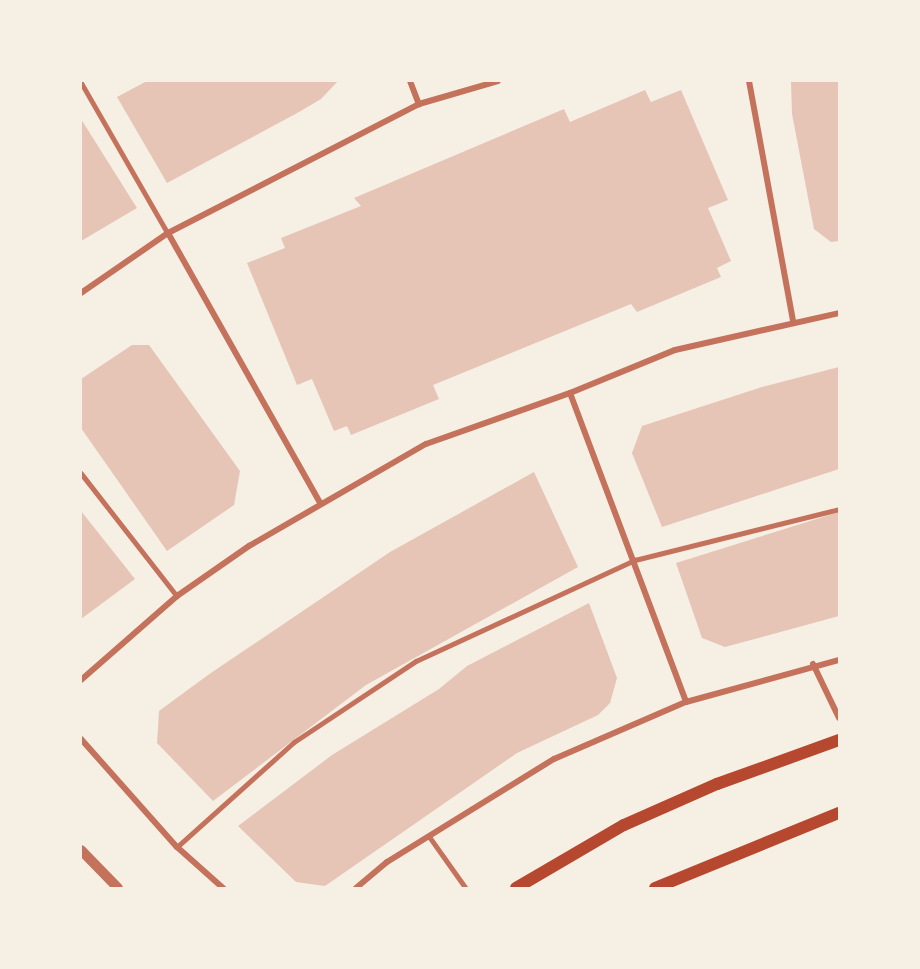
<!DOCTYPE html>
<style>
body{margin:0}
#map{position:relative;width:920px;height:969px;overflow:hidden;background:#f6efe4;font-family:"Space Grotesk",sans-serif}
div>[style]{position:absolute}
.building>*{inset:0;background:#e6c5b7}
.service>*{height:4.5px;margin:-2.25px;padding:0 2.25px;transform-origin:2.25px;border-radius:2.25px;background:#c5725c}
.minor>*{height:6px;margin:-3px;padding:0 3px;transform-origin:3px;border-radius:3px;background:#c5725c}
.tertiary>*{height:10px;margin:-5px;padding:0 5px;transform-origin:5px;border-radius:5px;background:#c5725c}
.secondary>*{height:12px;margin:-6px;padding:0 6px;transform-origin:6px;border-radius:6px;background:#b5482f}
span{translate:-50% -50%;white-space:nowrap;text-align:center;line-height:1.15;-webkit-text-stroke:6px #f6efe4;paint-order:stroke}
.frame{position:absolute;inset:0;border:82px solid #f6efe4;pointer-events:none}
</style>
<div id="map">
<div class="building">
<i style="clip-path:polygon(147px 81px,338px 81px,321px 99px,299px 112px,167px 183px,117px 97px)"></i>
<i style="clip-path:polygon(839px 81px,839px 241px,831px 242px,814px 229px,792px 114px,791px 82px)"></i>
<i style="clip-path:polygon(645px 90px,651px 102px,681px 90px,728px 200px,708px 208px,731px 261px,717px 268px,721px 277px,637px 312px,631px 304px,433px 385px,439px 399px,351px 435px,347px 426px,334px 431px,312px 379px,297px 385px,247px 263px,285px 248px,281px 238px,361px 206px,354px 198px,564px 109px,570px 122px)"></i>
<i style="clip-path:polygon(81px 119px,137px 208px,81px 241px)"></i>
<i style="clip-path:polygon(132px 345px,149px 345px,240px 471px,234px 505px,167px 551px,81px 428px,81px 379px)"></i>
<i style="clip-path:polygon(839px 367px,839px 469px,662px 527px,632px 453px,642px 426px,762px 387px)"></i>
<i style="clip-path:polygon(534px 472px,578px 567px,366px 685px,213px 801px,157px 743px,159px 711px,208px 675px,390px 552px)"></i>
<i style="clip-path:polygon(81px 511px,135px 579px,81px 619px)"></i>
<i style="clip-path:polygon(839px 512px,839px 616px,725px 647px,702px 638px,676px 563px)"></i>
<i style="clip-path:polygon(589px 603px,617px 678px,610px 703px,598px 715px,517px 753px,325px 886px,296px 882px,238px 826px,332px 755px,439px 689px,467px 666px)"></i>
</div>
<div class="service">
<i style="left:81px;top:82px;width:174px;rotate:60.1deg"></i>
<i style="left:81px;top:473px;width:156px;rotate:52deg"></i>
<i style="left:429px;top:836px;width:64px;rotate:54.6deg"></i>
<i style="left:177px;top:847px;width:157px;rotate:-41.9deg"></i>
<i style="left:294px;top:742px;width:146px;rotate:-33.6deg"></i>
<i style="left:416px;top:661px;width:241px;rotate:-24.8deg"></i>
<i style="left:635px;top:560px;width:210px;rotate:-14deg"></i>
</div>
<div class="minor">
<i style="left:410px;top:81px;width:25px;rotate:69deg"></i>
<i style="left:749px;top:81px;width:243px;rotate:79.6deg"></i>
<i style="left:168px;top:233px;width:310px;rotate:60.6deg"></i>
<i style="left:81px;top:293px;width:106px;rotate:-34.6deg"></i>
<i style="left:168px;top:233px;width:282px;rotate:-27.2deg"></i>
<i style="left:419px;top:104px;width:82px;rotate:-16.2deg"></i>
<i style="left:570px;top:393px;width:330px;rotate:69.4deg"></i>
<i style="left:813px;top:664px;width:60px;rotate:64.3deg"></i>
<i style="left:81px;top:680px;width:128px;rotate:-41.2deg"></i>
<i style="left:177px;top:596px;width:88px;rotate:-34.8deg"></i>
<i style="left:249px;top:546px;width:204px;rotate:-30deg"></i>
<i style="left:426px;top:444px;width:153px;rotate:-19.5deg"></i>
<i style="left:570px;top:393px;width:113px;rotate:-22.3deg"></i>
<i style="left:675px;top:350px;width:168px;rotate:-12.7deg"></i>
<i style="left:81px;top:739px;width:144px;rotate:48.4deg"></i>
<i style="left:177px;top:847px;width:62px;rotate:41.7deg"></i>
<i style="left:356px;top:888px;width:40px;rotate:-40deg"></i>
<i style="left:387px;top:862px;width:196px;rotate:-31.7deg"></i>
<i style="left:554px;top:759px;width:144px;rotate:-23.4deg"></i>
<i style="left:686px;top:702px;width:159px;rotate:-15.4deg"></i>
</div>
<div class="tertiary">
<i style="left:81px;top:850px;width:53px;rotate:45.8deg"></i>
</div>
<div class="secondary">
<i style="left:516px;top:888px;width:125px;rotate:-30.3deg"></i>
<i style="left:624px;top:825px;width:102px;rotate:-23.8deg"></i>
<i style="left:717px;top:784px;width:130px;rotate:-19.8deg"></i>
<i style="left:655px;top:888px;width:199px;rotate:-22.2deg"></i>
</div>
<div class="frame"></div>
</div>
